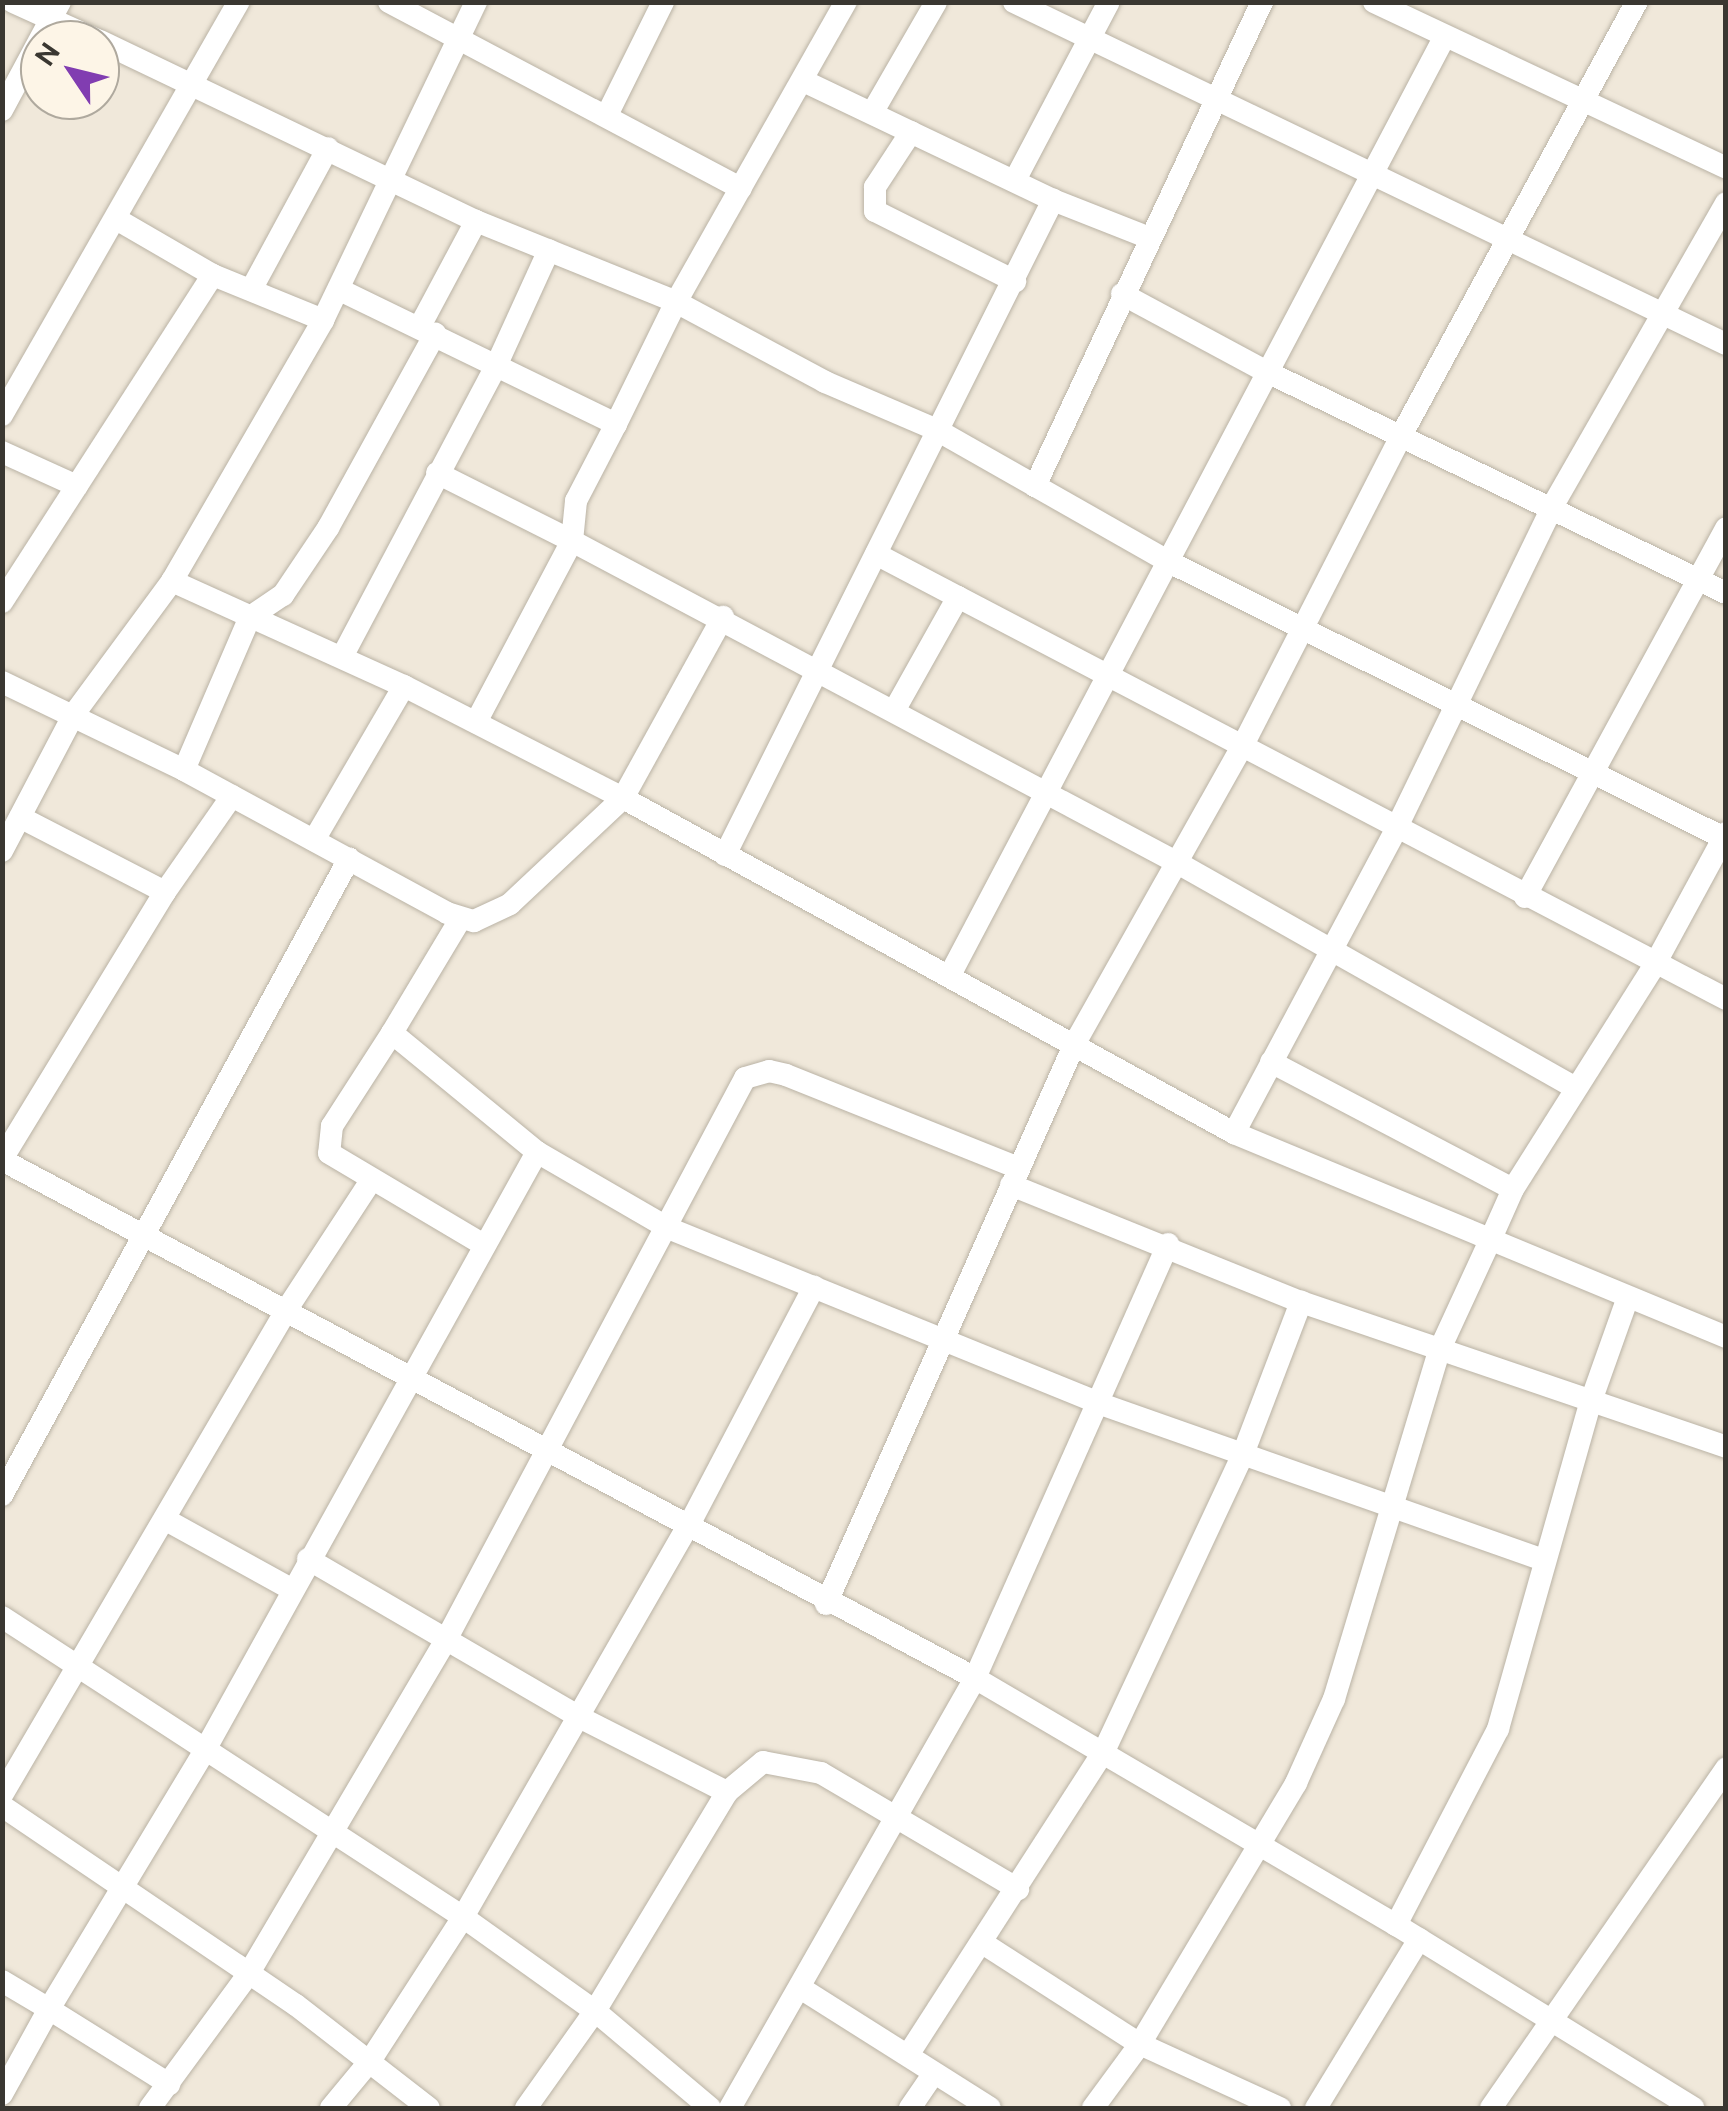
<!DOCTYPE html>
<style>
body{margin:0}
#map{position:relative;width:1728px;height:2111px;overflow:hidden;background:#f0e8da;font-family:Ubuntu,sans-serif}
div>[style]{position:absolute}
.roads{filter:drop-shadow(0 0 2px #bab3a5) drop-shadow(0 0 2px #bab3a5)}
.minor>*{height:22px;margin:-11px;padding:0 11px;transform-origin:11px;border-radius:11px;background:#fff}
span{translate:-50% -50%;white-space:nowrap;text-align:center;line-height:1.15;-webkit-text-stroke:10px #fdf5e7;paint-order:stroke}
.frame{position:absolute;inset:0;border:5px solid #3a3731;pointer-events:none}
.north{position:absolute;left:20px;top:20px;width:100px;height:100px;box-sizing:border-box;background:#fdf5e7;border:2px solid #afa99e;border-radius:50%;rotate:305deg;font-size:28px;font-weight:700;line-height:40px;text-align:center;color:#3a3731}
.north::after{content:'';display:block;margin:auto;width:35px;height:45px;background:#813db1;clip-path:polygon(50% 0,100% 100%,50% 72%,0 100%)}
</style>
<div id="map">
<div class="roads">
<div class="minor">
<i style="left:13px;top:2px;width:92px;rotate:24.3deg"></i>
<i style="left:389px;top:2px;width:398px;rotate:27.9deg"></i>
<i style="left:1014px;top:2px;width:790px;rotate:25.66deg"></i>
<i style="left:1374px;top:2px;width:389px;rotate:25.2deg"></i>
<i style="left:100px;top:41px;width:417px;rotate:25.6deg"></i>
<i style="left:476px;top:221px;width:216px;rotate:22deg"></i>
<i style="left:676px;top:302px;width:169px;rotate:28.2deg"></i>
<i style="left:825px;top:382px;width:122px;rotate:23.2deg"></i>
<i style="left:937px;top:430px;width:267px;rotate:29.6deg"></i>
<i style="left:1169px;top:562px;width:622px;rotate:26.44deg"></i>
<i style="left:2px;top:110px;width:123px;rotate:-61.8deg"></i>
<i style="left:872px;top:113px;width:128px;rotate:-60deg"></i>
<i style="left:607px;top:115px;width:126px;rotate:-63.6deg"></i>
<i style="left:911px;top:132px;width:66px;rotate:123.2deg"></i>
<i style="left:875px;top:187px;width:24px;rotate:90deg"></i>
<i style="left:875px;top:211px;width:157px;rotate:26.6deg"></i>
<i style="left:1015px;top:180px;width:201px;rotate:-62.2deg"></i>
<i style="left:1053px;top:200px;width:101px;rotate:21.5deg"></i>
<i style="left:118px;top:220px;width:110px;rotate:30.1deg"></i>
<i style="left:252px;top:288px;width:159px;rotate:-61.5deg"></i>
<i style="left:340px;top:290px;width:307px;rotate:25.9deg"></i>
<i style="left:616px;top:424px;width:136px;rotate:-63.8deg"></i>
<i style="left:676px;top:302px;width:345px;rotate:-60.5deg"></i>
<i style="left:1122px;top:294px;width:162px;rotate:28.3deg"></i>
<i style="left:1265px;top:371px;width:512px;rotate:25.71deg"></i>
<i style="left:420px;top:326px;width:119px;rotate:-61.9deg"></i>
<i style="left:2px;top:415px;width:476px;rotate:-60.2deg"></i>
<i style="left:616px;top:424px;width:87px;rotate:117.5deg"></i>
<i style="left:576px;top:501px;width:40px;rotate:95.7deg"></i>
<i style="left:572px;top:541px;width:684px;rotate:27.99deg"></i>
<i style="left:1176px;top:862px;width:459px;rotate:29.5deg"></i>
<i style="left:2px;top:452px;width:82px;rotate:24.4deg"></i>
<i style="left:437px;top:473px;width:151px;rotate:26.7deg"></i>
<i style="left:572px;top:541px;width:205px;rotate:117.9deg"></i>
<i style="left:1035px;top:486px;width:535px;rotate:-64.87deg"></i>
<i style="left:876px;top:554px;width:93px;rotate:27.7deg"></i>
<i style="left:958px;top:597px;width:131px;rotate:119.3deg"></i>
<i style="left:172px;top:581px;width:255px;rotate:24.4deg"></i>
<i style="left:404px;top:686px;width:246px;rotate:27.1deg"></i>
<i style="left:623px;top:798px;width:697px;rotate:28.74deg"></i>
<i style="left:1234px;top:1133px;width:533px;rotate:22.52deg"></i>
<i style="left:958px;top:597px;width:867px;rotate:27.63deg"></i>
<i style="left:2px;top:602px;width:389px;rotate:-57.2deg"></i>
<i style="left:213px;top:275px;width:119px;rotate:22.2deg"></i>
<i style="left:342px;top:657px;width:331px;rotate:-62.1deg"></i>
<i style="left:497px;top:364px;width:125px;rotate:-65.5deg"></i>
<i style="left:2px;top:682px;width:202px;rotate:25.8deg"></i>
<i style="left:184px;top:770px;width:299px;rotate:28.5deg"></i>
<i style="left:447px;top:913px;width:28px;rotate:17deg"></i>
<i style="left:474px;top:921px;width:40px;rotate:-25deg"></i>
<i style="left:510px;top:904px;width:155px;rotate:-43.2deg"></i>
<i style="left:623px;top:798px;width:207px;rotate:-61.1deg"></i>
<i style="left:184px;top:770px;width:167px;rotate:-66.7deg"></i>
<i style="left:250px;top:617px;width:40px;rotate:-34deg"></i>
<i style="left:283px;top:595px;width:81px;rotate:-56.1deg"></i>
<i style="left:328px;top:528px;width:222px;rotate:-61.1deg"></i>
<i style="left:314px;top:840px;width:178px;rotate:-59.7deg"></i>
<i style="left:2px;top:851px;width:155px;rotate:-62.3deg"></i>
<i style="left:74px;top:714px;width:165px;rotate:-53.6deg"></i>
<i style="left:172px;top:581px;width:302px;rotate:-59.9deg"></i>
<i style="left:323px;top:320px;width:353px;rotate:-64.3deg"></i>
<i style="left:725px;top:855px;width:733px;rotate:-63.4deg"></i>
<i style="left:1053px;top:200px;width:277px;rotate:-154.5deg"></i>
<i style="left:165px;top:892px;width:117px;rotate:-55.1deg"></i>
<i style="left:1525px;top:897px;width:420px;rotate:-61.4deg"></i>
<i style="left:461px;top:918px;width:134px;rotate:121deg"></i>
<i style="left:392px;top:1033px;width:188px;rotate:39.4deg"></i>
<i style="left:537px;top:1152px;width:151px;rotate:30.1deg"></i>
<i style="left:668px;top:1228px;width:464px;rotate:22.1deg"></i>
<i style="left:1098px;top:1403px;width:473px;rotate:19.4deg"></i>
<i style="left:951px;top:973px;width:1059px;rotate:-62.2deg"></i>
<i style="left:392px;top:1033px;width:111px;rotate:122.8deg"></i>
<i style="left:332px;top:1126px;width:27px;rotate:96deg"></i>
<i style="left:329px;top:1153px;width:180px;rotate:30.7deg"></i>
<i style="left:1271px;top:1062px;width:273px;rotate:27.7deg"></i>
<i style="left:1234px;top:1133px;width:342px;rotate:-61.9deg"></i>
<i style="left:1395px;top:831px;width:360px;rotate:-64.1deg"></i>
<i style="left:1552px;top:507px;width:350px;rotate:-60.2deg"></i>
<i style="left:2px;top:1159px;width:313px;rotate:-58.6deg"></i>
<i style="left:165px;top:892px;width:163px;rotate:-152.7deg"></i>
<i style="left:2px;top:1160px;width:1102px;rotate:28.03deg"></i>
<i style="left:975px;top:1678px;width:488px;rotate:30.4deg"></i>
<i style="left:1396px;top:1925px;width:349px;rotate:31.6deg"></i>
<i style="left:1011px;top:1185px;width:313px;rotate:22deg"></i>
<i style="left:1301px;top:1302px;width:449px;rotate:18.8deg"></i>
<i style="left:2px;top:1495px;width:725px;rotate:-61.38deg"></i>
<i style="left:166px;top:1520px;width:143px;rotate:28.9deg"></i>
<i style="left:308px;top:1559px;width:314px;rotate:30.2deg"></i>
<i style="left:579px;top:1717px;width:166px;rotate:26.9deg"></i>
<i style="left:826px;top:1604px;width:614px;rotate:-66.07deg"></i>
<i style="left:1075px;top:1043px;width:340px;rotate:-60.6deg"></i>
<i style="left:1242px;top:747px;width:352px;rotate:-62.9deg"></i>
<i style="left:1402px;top:434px;width:492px;rotate:-61.5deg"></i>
<i style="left:2px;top:1617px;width:550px;rotate:33.05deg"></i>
<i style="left:463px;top:1917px;width:162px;rotate:35.5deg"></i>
<i style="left:595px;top:2011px;width:150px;rotate:40.1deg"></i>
<i style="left:2px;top:1795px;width:563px;rotate:-59.61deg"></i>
<i style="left:287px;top:1309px;width:152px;rotate:-56.8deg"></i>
<i style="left:2px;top:1806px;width:355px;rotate:34.1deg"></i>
<i style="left:296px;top:2005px;width:168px;rotate:37.8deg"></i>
<i style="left:1396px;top:1925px;width:221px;rotate:-62.5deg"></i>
<i style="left:1498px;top:1729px;width:341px;rotate:-74.2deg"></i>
<i style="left:1591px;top:1401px;width:110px;rotate:-70.4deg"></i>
<i style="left:984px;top:1944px;width:185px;rotate:32.7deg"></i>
<i style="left:1140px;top:2044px;width:154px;rotate:24.6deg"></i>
<i style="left:2px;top:1981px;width:55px;rotate:30.8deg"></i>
<i style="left:49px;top:2009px;width:302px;rotate:-58.9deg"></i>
<i style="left:205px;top:1750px;width:684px;rotate:-60.96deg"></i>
<i style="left:802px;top:1989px;width:222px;rotate:32.3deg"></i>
<i style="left:908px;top:2055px;width:362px;rotate:-57.2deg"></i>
<i style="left:1104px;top:1751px;width:328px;rotate:-64.9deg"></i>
<i style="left:1243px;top:1454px;width:163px;rotate:-69.1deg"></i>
<i style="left:2px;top:2094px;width:97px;rotate:-61.1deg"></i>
<i style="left:49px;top:2009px;width:142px;rotate:32deg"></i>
<i style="left:150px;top:2108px;width:167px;rotate:-53.7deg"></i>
<i style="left:249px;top:1973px;width:389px;rotate:-59.4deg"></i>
<i style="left:447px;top:1638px;width:634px;rotate:-61.98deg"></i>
<i style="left:745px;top:1078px;width:25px;rotate:-16deg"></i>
<i style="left:769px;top:1071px;width:17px;rotate:13deg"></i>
<i style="left:786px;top:1075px;width:251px;rotate:21.8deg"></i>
<i style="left:331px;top:2108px;width:61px;rotate:-50.3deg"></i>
<i style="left:370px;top:2061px;width:171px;rotate:-57.1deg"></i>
<i style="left:463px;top:1917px;width:455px;rotate:-60.1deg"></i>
<i style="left:690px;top:1523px;width:267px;rotate:-62.3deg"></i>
<i style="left:526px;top:2108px;width:119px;rotate:-54.6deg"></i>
<i style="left:595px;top:2011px;width:256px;rotate:-58.9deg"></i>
<i style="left:727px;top:1792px;width:47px;rotate:-39.8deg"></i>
<i style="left:763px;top:1762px;width:59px;rotate:10.7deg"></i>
<i style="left:821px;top:1773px;width:229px;rotate:30.5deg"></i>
<i style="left:730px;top:2108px;width:495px;rotate:-60.3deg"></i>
<i style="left:975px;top:1678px;width:475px;rotate:-66deg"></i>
<i style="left:910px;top:2108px;width:42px;rotate:-55.6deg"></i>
<i style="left:1093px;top:2108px;width:79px;rotate:-53.7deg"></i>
<i style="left:1140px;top:2044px;width:304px;rotate:-59.1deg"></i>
<i style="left:1296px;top:1783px;width:92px;rotate:-65.7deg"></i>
<i style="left:1334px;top:1699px;width:363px;rotate:-73.2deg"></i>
<i style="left:1439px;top:1351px;width:119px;rotate:-65.2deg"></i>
<i style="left:1489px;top:1243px;width:59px;rotate:-66deg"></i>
<i style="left:1513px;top:1189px;width:266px;rotate:-57.7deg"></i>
<i style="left:1655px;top:964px;width:149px;rotate:-61.5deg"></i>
<i style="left:1316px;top:2108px;width:198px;rotate:-58.6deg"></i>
<i style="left:1491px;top:2108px;width:413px;rotate:-55.3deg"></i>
</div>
</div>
<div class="frame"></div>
<div class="north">N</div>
</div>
